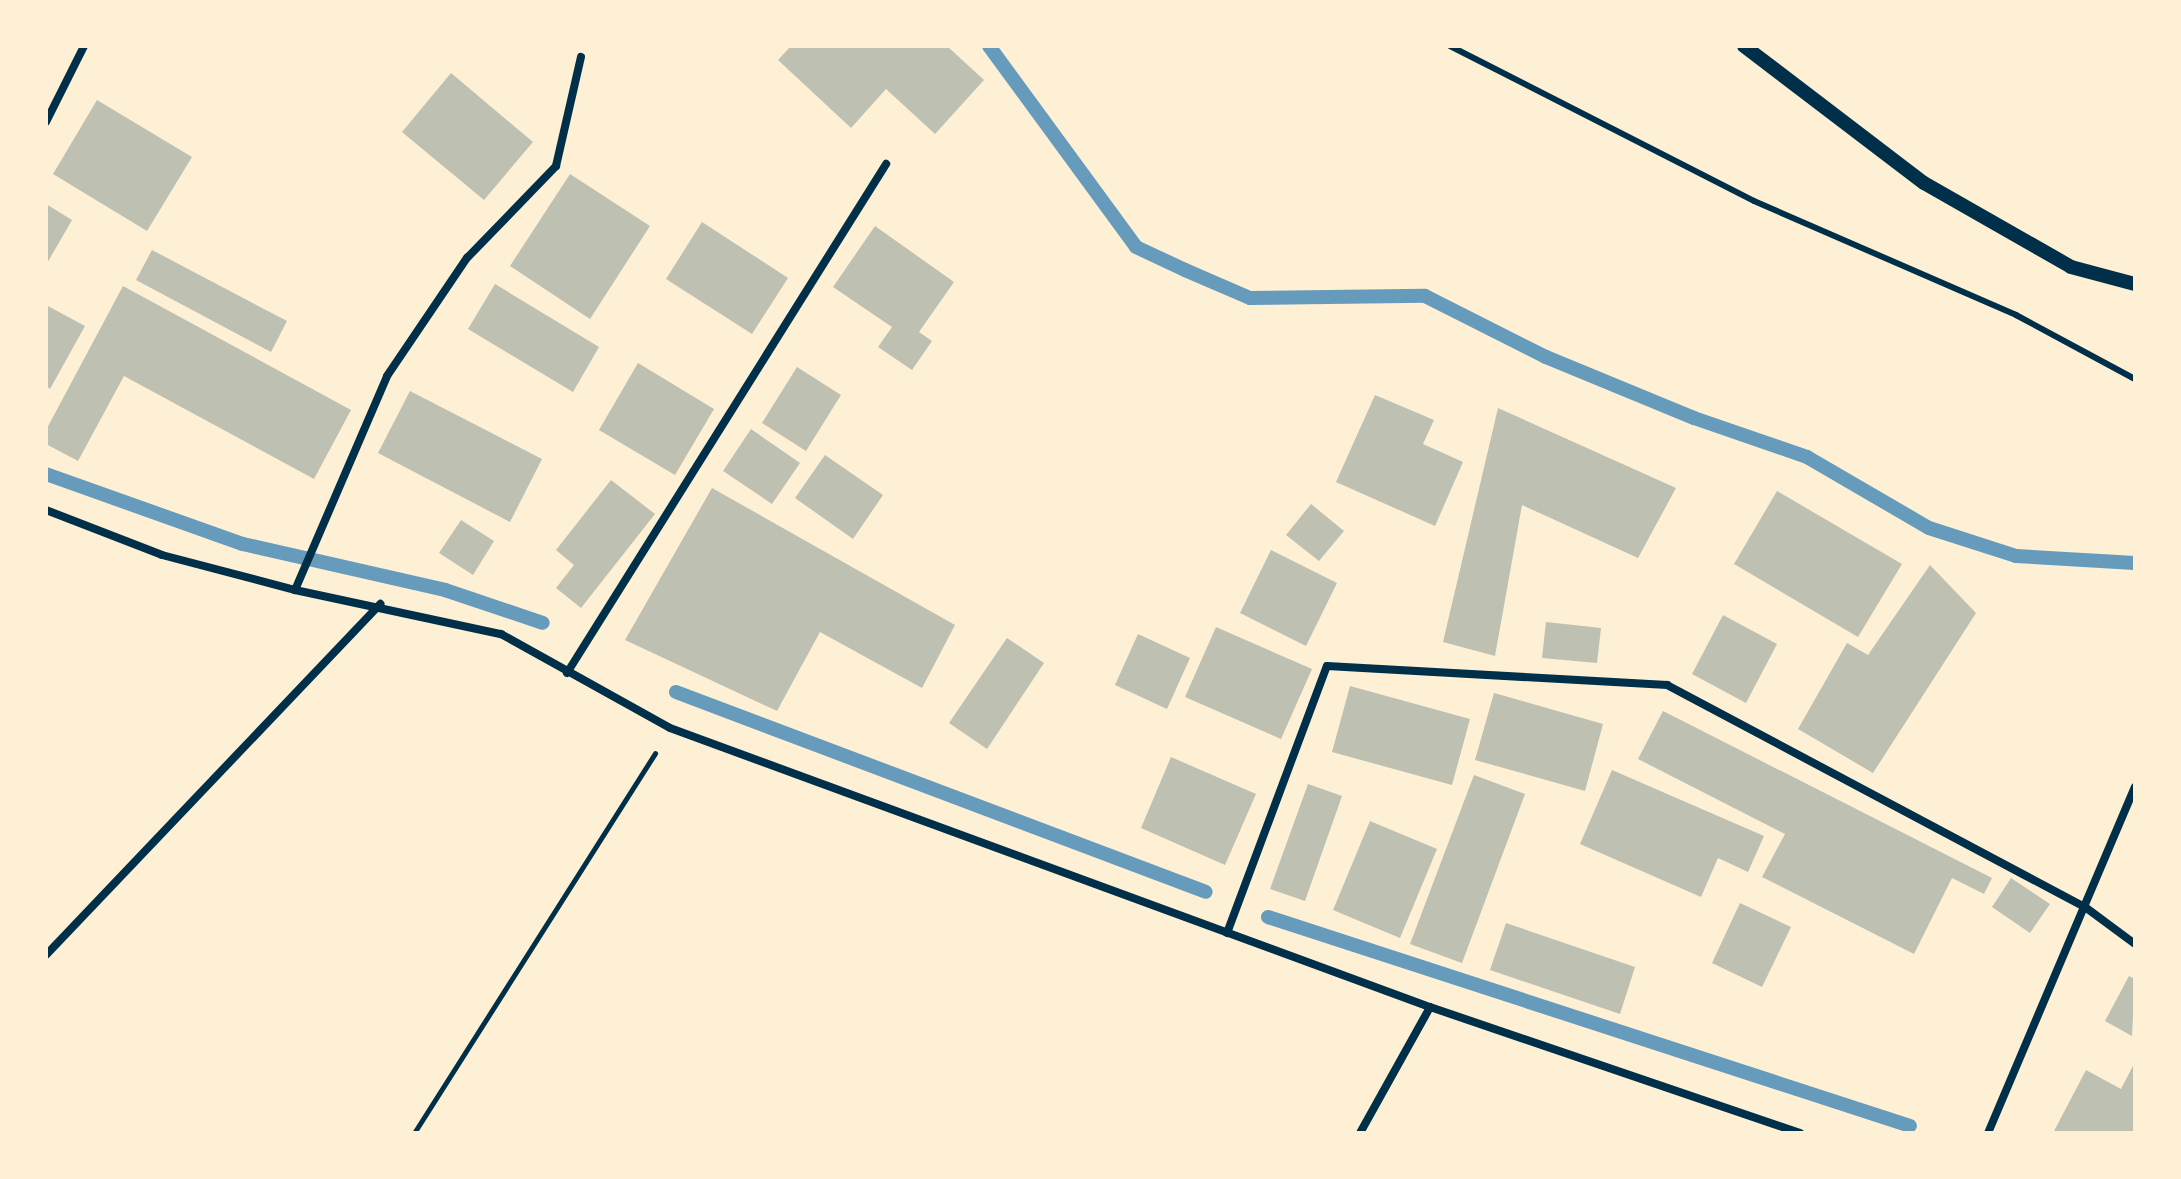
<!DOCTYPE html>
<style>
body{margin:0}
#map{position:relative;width:2181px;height:1179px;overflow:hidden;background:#fdf0d5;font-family:"Space Grotesk",sans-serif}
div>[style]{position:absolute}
.stream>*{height:14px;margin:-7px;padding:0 7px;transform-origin:7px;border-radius:7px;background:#669bbc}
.building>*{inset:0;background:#bec0b2}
.path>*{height:5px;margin:-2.5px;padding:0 2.5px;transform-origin:2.5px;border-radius:2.5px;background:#003049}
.service>*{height:6px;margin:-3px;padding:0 3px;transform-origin:3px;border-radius:3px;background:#003049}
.minor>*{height:8px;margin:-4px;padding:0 4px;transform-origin:4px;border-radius:4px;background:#003049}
.tertiary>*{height:14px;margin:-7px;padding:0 7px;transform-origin:7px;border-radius:7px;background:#003049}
span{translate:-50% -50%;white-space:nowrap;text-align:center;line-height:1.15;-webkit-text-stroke:8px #fdf0d5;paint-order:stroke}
.frame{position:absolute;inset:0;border:48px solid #fdf0d5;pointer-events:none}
</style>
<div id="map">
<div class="stream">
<i style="left:989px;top:46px;width:249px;rotate:53.8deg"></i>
<i style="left:1136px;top:247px;width:54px;rotate:25.1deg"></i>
<i style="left:1185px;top:270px;width:71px;rotate:23.3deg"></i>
<i style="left:1250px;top:298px;width:175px;rotate:-0.7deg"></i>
<i style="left:1425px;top:296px;width:136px;rotate:26.8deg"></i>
<i style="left:1546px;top:357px;width:160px;rotate:22.4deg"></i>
<i style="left:1694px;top:418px;width:120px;rotate:19deg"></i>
<i style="left:1807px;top:457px;width:141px;rotate:30.2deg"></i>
<i style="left:1929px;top:528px;width:91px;rotate:17.8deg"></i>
<i style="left:2016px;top:556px;width:119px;rotate:3.4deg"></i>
<i style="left:46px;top:474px;width:209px;rotate:19.6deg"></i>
<i style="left:243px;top:544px;width:207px;rotate:12.8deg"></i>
<i style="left:445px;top:590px;width:103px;rotate:18.6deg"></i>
<i style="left:676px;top:692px;width:566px;rotate:20.67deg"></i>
<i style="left:1268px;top:917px;width:675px;rotate:18.03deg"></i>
</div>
<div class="building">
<i style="clip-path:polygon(791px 46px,947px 46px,984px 80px,935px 134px,886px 89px,851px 128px,778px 60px)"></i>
<i style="clip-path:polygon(451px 73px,533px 142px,484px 200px,402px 132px)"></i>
<i style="clip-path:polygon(97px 100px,192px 157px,147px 231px,53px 174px)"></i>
<i style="clip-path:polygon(570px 174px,650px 226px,590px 319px,510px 266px)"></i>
<i style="clip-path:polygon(46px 204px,72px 220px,46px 265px)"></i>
<i style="clip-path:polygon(702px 222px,788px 278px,752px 334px,666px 279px)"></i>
<i style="clip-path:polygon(875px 226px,954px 282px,919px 332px,932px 341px,912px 370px,878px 347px,892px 327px,833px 287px)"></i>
<i style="clip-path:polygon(152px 250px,287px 321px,271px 352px,136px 280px)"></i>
<i style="clip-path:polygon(495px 284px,599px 347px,573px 392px,468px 329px)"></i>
<i style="clip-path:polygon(123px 286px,351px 410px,314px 479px,124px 376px,78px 461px,46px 444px,46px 430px)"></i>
<i style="clip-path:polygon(46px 305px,85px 326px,50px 389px,46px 386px)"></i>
<i style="clip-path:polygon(638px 363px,714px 409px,675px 475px,599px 430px)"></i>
<i style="clip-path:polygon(797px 367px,841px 395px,806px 451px,762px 423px)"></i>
<i style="clip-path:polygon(410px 391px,542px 459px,510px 522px,378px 453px)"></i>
<i style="clip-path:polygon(1375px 395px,1434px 420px,1423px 444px,1463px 462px,1435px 526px,1336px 482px)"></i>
<i style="clip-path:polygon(1498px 408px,1676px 488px,1638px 558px,1522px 505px,1495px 656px,1443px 642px)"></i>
<i style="clip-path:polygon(751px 429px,800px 463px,772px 504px,723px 471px)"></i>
<i style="clip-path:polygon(825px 455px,883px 495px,853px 539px,795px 498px)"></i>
<i style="clip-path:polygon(611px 480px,655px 514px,581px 608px,556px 588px,574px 565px,556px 550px)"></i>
<i style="clip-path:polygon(712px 488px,955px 625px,922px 688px,820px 632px,777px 711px,625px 640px)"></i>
<i style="clip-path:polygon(1777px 491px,1902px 564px,1858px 637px,1734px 564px)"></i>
<i style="clip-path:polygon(1311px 504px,1344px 531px,1319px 561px,1286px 535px)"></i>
<i style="clip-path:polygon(461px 520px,494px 541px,473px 575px,439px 553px)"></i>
<i style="clip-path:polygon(1271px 550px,1337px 583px,1306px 646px,1240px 613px)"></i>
<i style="clip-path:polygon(1930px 565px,1976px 613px,1873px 773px,1798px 729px,1847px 643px,1868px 655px)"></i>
<i style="clip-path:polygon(1723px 615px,1777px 644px,1746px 703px,1692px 674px)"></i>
<i style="clip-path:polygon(1546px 622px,1601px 628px,1597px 663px,1542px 658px)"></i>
<i style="clip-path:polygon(1216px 627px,1312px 669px,1281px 739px,1185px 697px)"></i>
<i style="clip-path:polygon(1138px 634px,1190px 658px,1167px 709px,1115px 685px)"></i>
<i style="clip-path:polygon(1007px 638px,1044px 663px,987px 749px,949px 723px)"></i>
<i style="clip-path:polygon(1350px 686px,1470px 719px,1452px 785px,1332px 752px)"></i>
<i style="clip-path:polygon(1494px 693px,1603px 724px,1585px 791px,1475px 760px)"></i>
<i style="clip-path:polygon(1663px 711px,1992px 878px,1984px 894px,1952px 878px,1914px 954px,1762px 877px,1785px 834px,1638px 759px)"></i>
<i style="clip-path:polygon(1171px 757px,1256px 794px,1225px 865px,1141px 828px)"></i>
<i style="clip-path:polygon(1612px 770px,1764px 836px,1748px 872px,1718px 858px,1701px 897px,1580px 844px)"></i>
<i style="clip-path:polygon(1474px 775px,1525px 794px,1462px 963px,1410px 944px)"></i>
<i style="clip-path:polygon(1308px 784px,1342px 796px,1305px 901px,1270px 889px)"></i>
<i style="clip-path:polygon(1370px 821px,1437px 849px,1400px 938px,1333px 910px)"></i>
<i style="clip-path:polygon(2011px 878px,2050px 904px,2030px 933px,1992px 907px)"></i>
<i style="clip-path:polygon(1740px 903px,1791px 927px,1762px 987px,1712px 963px)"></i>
<i style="clip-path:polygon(1506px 923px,1635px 967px,1620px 1014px,1490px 970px)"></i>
<i style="clip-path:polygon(2129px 976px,2135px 979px,2132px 1036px,2105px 1021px)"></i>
<i style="clip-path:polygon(2135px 1062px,2135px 1133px,2053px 1133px,2086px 1070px,2121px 1089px)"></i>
</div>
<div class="path">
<i style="left:414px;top:1133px;width:450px;rotate:-57.6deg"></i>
</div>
<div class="service">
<i style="left:1450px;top:46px;width:341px;rotate:27deg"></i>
<i style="left:1754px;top:201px;width:286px;rotate:23.5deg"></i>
<i style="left:2016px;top:315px;width:135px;rotate:28.3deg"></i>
</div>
<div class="minor">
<i style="left:46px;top:122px;width:85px;rotate:-63.4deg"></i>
<i style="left:46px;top:510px;width:124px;rotate:21.2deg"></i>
<i style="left:162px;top:555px;width:138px;rotate:14.7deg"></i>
<i style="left:295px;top:590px;width:211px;rotate:12.1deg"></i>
<i style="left:501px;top:634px;width:193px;rotate:29.1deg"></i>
<i style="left:670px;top:728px;width:810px;rotate:20.16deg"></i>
<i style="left:1430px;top:1007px;width:391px;rotate:18.8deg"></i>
<i style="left:295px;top:590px;width:233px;rotate:-66.7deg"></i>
<i style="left:387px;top:376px;width:143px;rotate:-55.9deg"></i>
<i style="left:467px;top:258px;width:128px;rotate:-45.9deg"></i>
<i style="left:556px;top:166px;width:112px;rotate:-77.1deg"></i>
<i style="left:567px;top:673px;width:601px;rotate:-57.92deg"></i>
<i style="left:1227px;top:933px;width:285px;rotate:-69.5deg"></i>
<i style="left:1327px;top:666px;width:341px;rotate:3.2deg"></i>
<i style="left:1667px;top:685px;width:473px;rotate:28deg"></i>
<i style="left:2085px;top:907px;width:62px;rotate:36.5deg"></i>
<i style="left:46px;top:955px;width:485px;rotate:-46.4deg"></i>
<i style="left:1360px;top:1133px;width:144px;rotate:-60.9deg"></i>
<i style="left:1988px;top:1133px;width:376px;rotate:-67deg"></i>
</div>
<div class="tertiary">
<i style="left:1744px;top:46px;width:226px;rotate:37.3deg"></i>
<i style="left:1924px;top:183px;width:169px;rotate:29.7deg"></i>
<i style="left:2071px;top:267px;width:66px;rotate:14.9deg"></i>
</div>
<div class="frame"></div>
</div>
